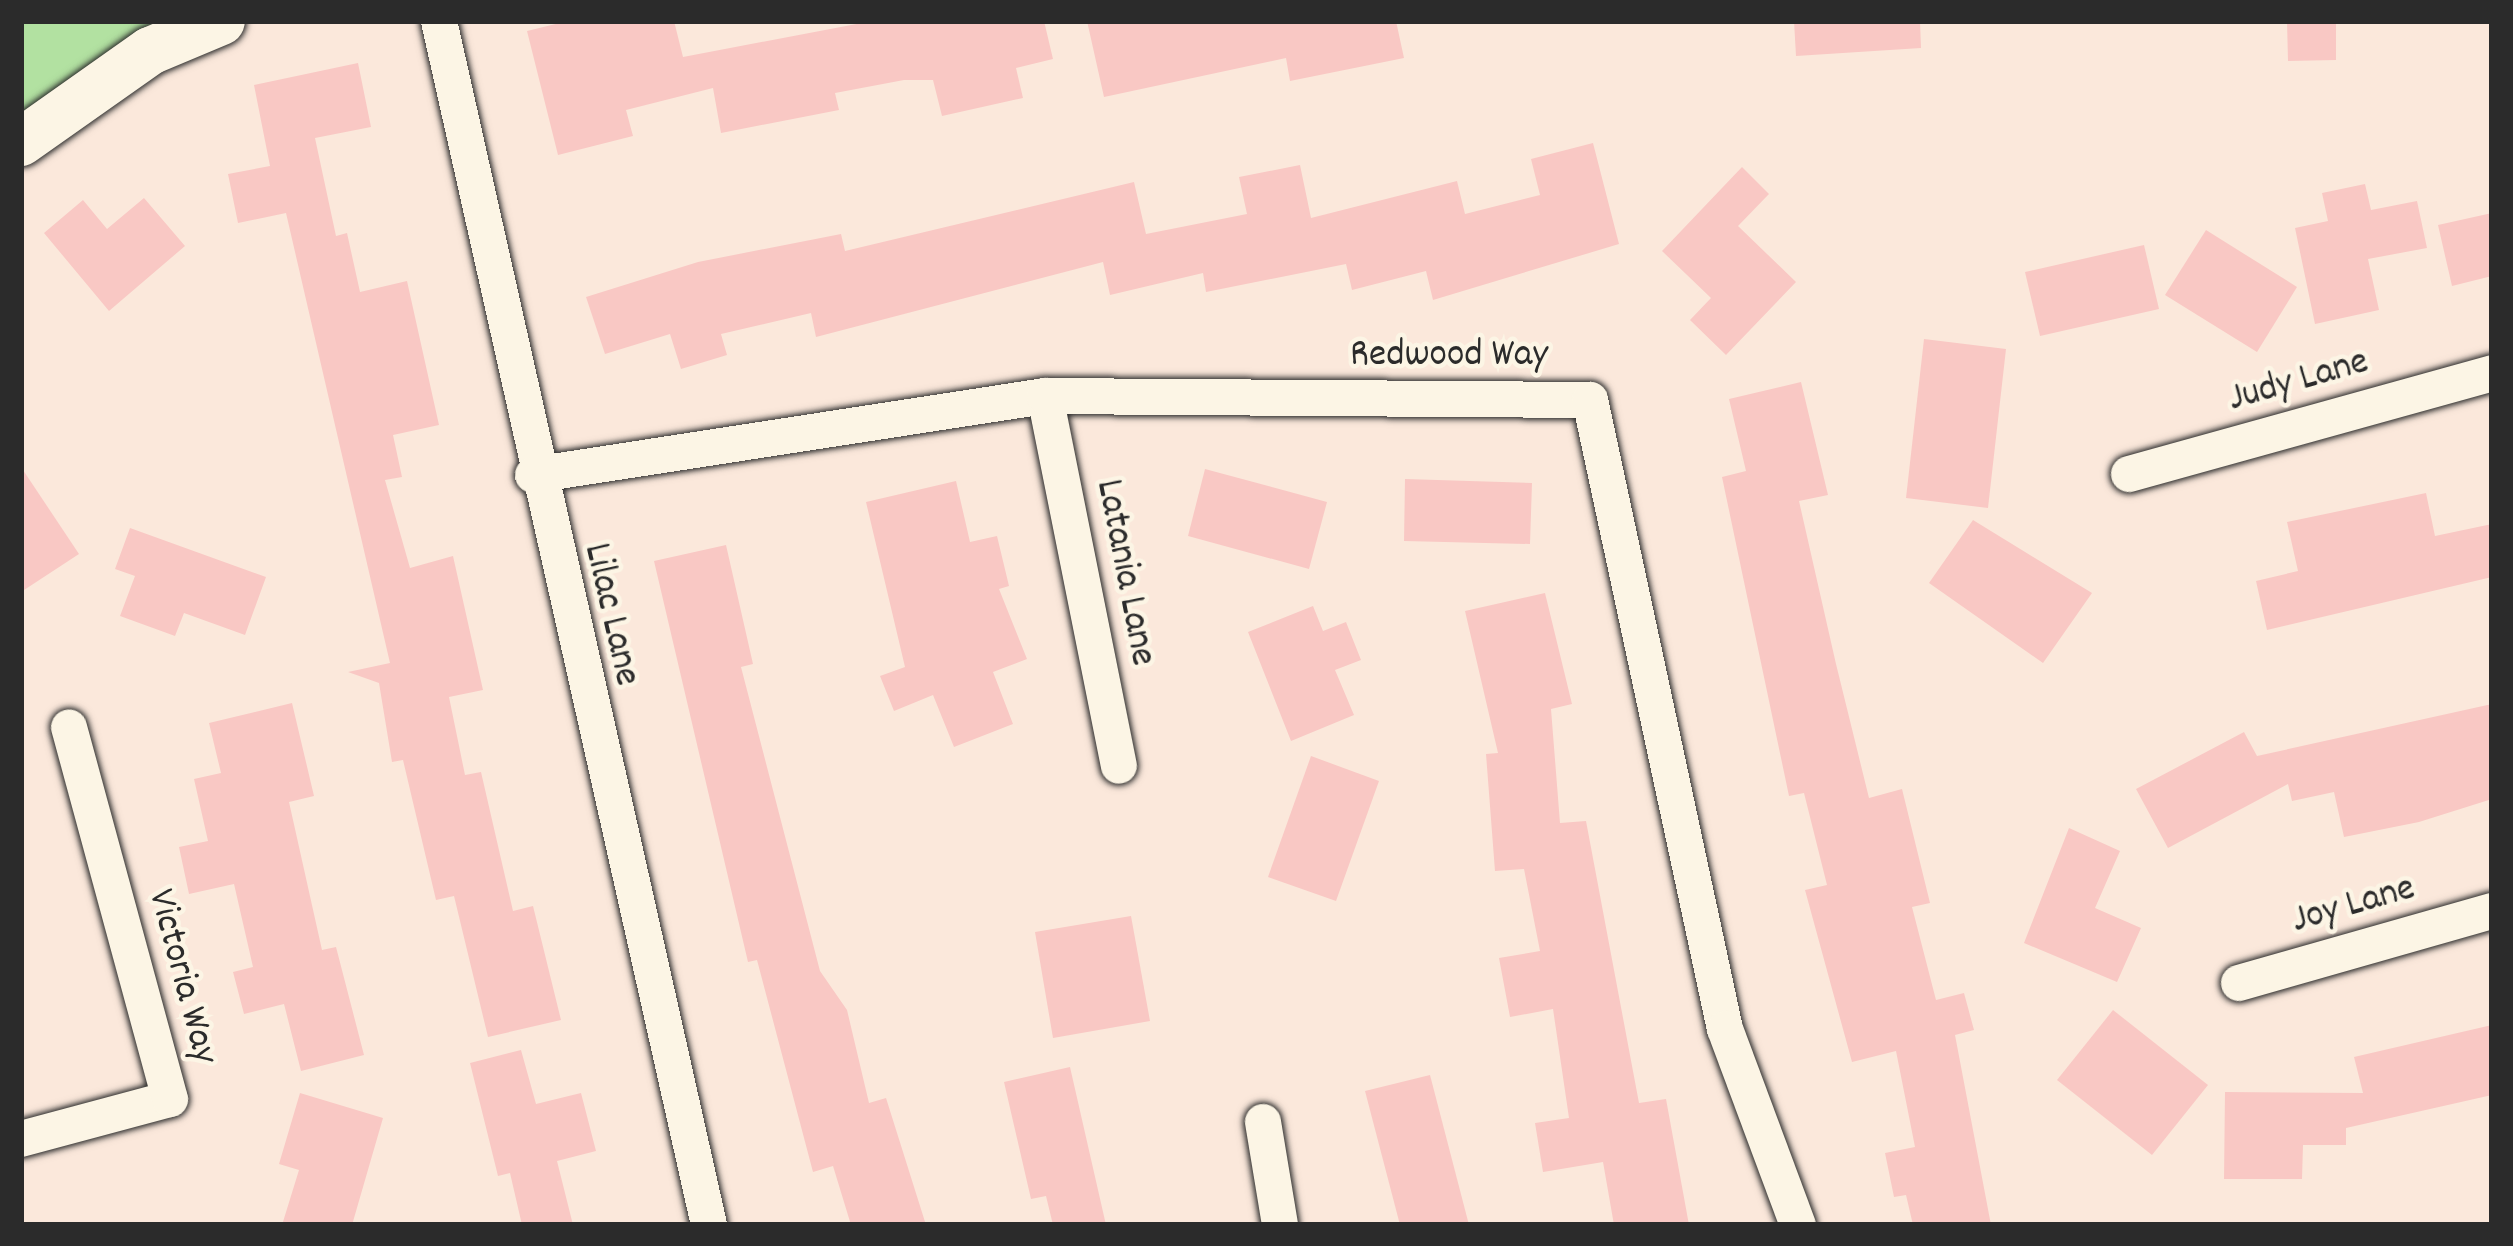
<!DOCTYPE html>
<style>
body{margin:0}
#map{position:relative;width:2513px;height:1246px;overflow:hidden;background:#fbe8db;font-family:Dekko,sans-serif}
div>[style]{position:absolute}
.green>*{inset:0;background:#b2e1a1}
.building>*{inset:0;background:#f9c8c4}
.roads{filter:drop-shadow(0 0 3px #2b2b2b) drop-shadow(0 0 3px #2b2b2b)}
.minor>*{height:36px;margin:-18px;padding:0 18px;transform-origin:18px;border-radius:18px;background:#fcf5e5}
.tertiary>*{height:48px;margin:-24px;padding:0 24px;transform-origin:24px;border-radius:24px;background:#fcf5e5}
span{translate:-50% -50%;white-space:nowrap;text-align:center;line-height:1.15;-webkit-text-stroke:9px #fcf5e5;paint-order:stroke}
.street-label{font-size:39px;color:#2b2b2b}
.frame{position:absolute;inset:0;border:24px solid #2b2b2b;pointer-events:none}
</style>
<div id="map">
<div class="green">
<i style="clip-path:polygon(21px 21px,221px 21px,21px 142px)"></i>
</div>
<div class="building">
<i style="clip-path:polygon(568px 21px,674px 21px,683px 57px,867px 22px,1044px 21px,1053px 59px,1016px 68px,1023px 98px,942px 116px,933px 80px,904px 80px,835px 93px,839px 110px,721px 133px,713px 88px,626px 110px,633px 136px,558px 155px,527px 31px)"></i>
<i style="clip-path:polygon(1087px 21px,1396px 21px,1404px 58px,1290px 81px,1286px 58px,1104px 97px)"></i>
<i style="clip-path:polygon(1794px 21px,1920px 21px,1921px 48px,1796px 56px)"></i>
<i style="clip-path:polygon(2287px 21px,2336px 21px,2336px 60px,2288px 61px)"></i>
<i style="clip-path:polygon(358px 63px,371px 127px,315px 138px,336px 236px,347px 233px,360px 292px,407px 281px,439px 425px,393px 435px,402px 477px,385px 480px,410px 568px,453px 556px,483px 690px,449px 697px,465px 775px,481px 772px,513px 911px,533px 906px,561px 1020px,488px 1037px,454px 896px,436px 900px,403px 760px,392px 762px,379px 683px,348px 672px,390px 663px,286px 213px,238px 223px,228px 174px,270px 166px,254px 85px)"></i>
<i style="clip-path:polygon(1593px 143px,1619px 244px,1433px 300px,1426px 271px,1352px 290px,1346px 264px,1206px 292px,1203px 273px,1110px 295px,1103px 262px,816px 337px,811px 313px,721px 334px,727px 355px,681px 369px,670px 334px,605px 354px,586px 297px,698px 262px,841px 234px,845px 251px,1134px 182px,1146px 234px,1247px 214px,1239px 177px,1300px 165px,1311px 218px,1457px 181px,1465px 214px,1540px 195px,1531px 159px)"></i>
<i style="clip-path:polygon(1742px 167px,1769px 194px,1738px 226px,1796px 282px,1726px 355px,1690px 320px,1711px 298px,1662px 251px)"></i>
<i style="clip-path:polygon(2365px 184px,2371px 210px,2417px 201px,2427px 248px,2368px 259px,2379px 310px,2315px 324px,2295px 228px,2328px 221px,2322px 193px)"></i>
<i style="clip-path:polygon(144px 198px,185px 246px,109px 311px,44px 233px,83px 200px,107px 229px)"></i>
<i style="clip-path:polygon(2492px 213px,2492px 276px,2452px 286px,2438px 225px)"></i>
<i style="clip-path:polygon(2206px 230px,2297px 287px,2257px 352px,2165px 295px)"></i>
<i style="clip-path:polygon(2144px 245px,2159px 309px,2040px 336px,2025px 272px)"></i>
<i style="clip-path:polygon(1924px 339px,2006px 349px,1988px 508px,1906px 498px)"></i>
<i style="clip-path:polygon(1801px 382px,1828px 495px,1799px 501px,1836px 664px,1869px 798px,1902px 789px,1930px 903px,1912px 907px,1936px 1000px,1964px 993px,1974px 1030px,1955px 1035px,1991px 1225px,1913px 1225px,1906px 1195px,1894px 1197px,1885px 1153px,1915px 1147px,1896px 1051px,1852px 1062px,1805px 890px,1827px 885px,1804px 793px,1789px 796px,1722px 477px,1746px 471px,1729px 399px)"></i>
<i style="clip-path:polygon(21px 467px,79px 554px,21px 592px)"></i>
<i style="clip-path:polygon(1205px 469px,1327px 502px,1309px 569px,1188px 536px)"></i>
<i style="clip-path:polygon(1405px 479px,1532px 483px,1530px 544px,1404px 541px)"></i>
<i style="clip-path:polygon(956px 481px,970px 542px,997px 536px,1009px 586px,999px 589px,1027px 659px,993px 672px,1013px 724px,954px 747px,933px 695px,894px 711px,880px 676px,905px 667px,866px 502px)"></i>
<i style="clip-path:polygon(2426px 493px,2435px 536px,2492px 524px,2492px 577px,2267px 630px,2256px 581px,2298px 571px,2287px 522px)"></i>
<i style="clip-path:polygon(1973px 520px,2092px 593px,2043px 663px,1929px 583px)"></i>
<i style="clip-path:polygon(130px 528px,266px 577px,245px 635px,184px 613px,175px 636px,120px 616px,135px 576px,115px 569px)"></i>
<i style="clip-path:polygon(726px 545px,753px 664px,741px 667px,820px 971px,847px 1010px,869px 1103px,886px 1098px,926px 1225px,851px 1225px,833px 1166px,813px 1172px,757px 960px,748px 962px,654px 561px)"></i>
<i style="clip-path:polygon(1545px 593px,1572px 704px,1551px 709px,1560px 823px,1586px 821px,1639px 1103px,1666px 1099px,1689px 1225px,1614px 1225px,1603px 1162px,1543px 1172px,1535px 1123px,1569px 1118px,1553px 1009px,1510px 1017px,1499px 958px,1540px 951px,1524px 869px,1495px 871px,1486px 754px,1498px 753px,1465px 611px)"></i>
<i style="clip-path:polygon(1313px 606px,1323px 631px,1346px 622px,1361px 660px,1335px 670px,1354px 715px,1291px 741px,1248px 632px)"></i>
<i style="clip-path:polygon(292px 703px,314px 796px,289px 802px,322px 950px,336px 947px,364px 1055px,301px 1071px,284px 1004px,244px 1014px,233px 972px,253px 967px,234px 884px,189px 894px,179px 847px,208px 841px,194px 779px,221px 773px,209px 723px)"></i>
<i style="clip-path:polygon(2492px 704px,2492px 799px,2419px 822px,2344px 837px,2334px 792px,2292px 801px,2288px 784px,2168px 848px,2136px 789px,2244px 732px,2257px 756px)"></i>
<i style="clip-path:polygon(1311px 756px,1379px 781px,1336px 901px,1268px 877px)"></i>
<i style="clip-path:polygon(2069px 828px,2120px 851px,2095px 908px,2141px 928px,2117px 982px,2024px 943px)"></i>
<i style="clip-path:polygon(1131px 916px,1150px 1021px,1053px 1038px,1035px 932px)"></i>
<i style="clip-path:polygon(2113px 1010px,2208px 1085px,2152px 1155px,2057px 1080px)"></i>
<i style="clip-path:polygon(2492px 1025px,2492px 1095px,2346px 1128px,2346px 1145px,2303px 1145px,2302px 1179px,2224px 1179px,2225px 1092px,2363px 1093px,2354px 1057px)"></i>
<i style="clip-path:polygon(521px 1050px,536px 1104px,581px 1093px,596px 1151px,557px 1161px,573px 1225px,522px 1225px,510px 1173px,498px 1176px,470px 1063px)"></i>
<i style="clip-path:polygon(1070px 1067px,1106px 1225px,1053px 1225px,1046px 1196px,1031px 1199px,1004px 1082px)"></i>
<i style="clip-path:polygon(1430px 1075px,1469px 1225px,1400px 1225px,1365px 1091px)"></i>
<i style="clip-path:polygon(300px 1093px,383px 1118px,352px 1225px,282px 1225px,299px 1170px,279px 1164px)"></i>
</div>
<div class="roads">
<div class="minor">
<i style="left:439px;top:21px;width:1234px;rotate:77.36deg"></i>
<i style="left:1045px;top:396px;width:377px;rotate:78.7deg"></i>
<i style="left:2129px;top:474px;width:377px;rotate:-15.5deg"></i>
<i style="left:533px;top:475px;width:518px;rotate:-8.77deg"></i>
<i style="left:1045px;top:396px;width:545px;rotate:0.42deg"></i>
<i style="left:1590px;top:400px;width:643px;rotate:77.89deg"></i>
<i style="left:1725px;top:1029px;width:209px;rotate:69.6deg"></i>
<i style="left:2239px;top:983px;width:263px;rotate:-15.9deg"></i>
<i style="left:1263px;top:1122px;width:104px;rotate:80.6deg"></i>
<i style="left:21px;top:1139px;width:154px;rotate:-15deg"></i>
<i style="left:170px;top:1099px;width:385px;rotate:-105.2deg"></i>
</div>
<div class="tertiary">
<i style="left:21px;top:142px;width:158px;rotate:-35.2deg"></i>
<i style="left:150px;top:51px;width:77px;rotate:-22.9deg"></i>
</div>
</div>
<div class="street-label">
<span style="left:1449px;top:357px">Redwood Way</span>
<span style="left:2299px;top:383px;rotate:-16deg">Judy Lane</span>
<span style="left:1123px;top:573px;rotate:79deg">Latania Lane</span>
<span style="left:609px;top:615px;rotate:77deg">Lilac Lane</span>
<span style="left:2354px;top:907px;rotate:-16deg">Joy Lane</span>
<span style="left:180px;top:977px;rotate:75deg">Victoria Way</span>
</div>
<div class="frame"></div>
</div>
